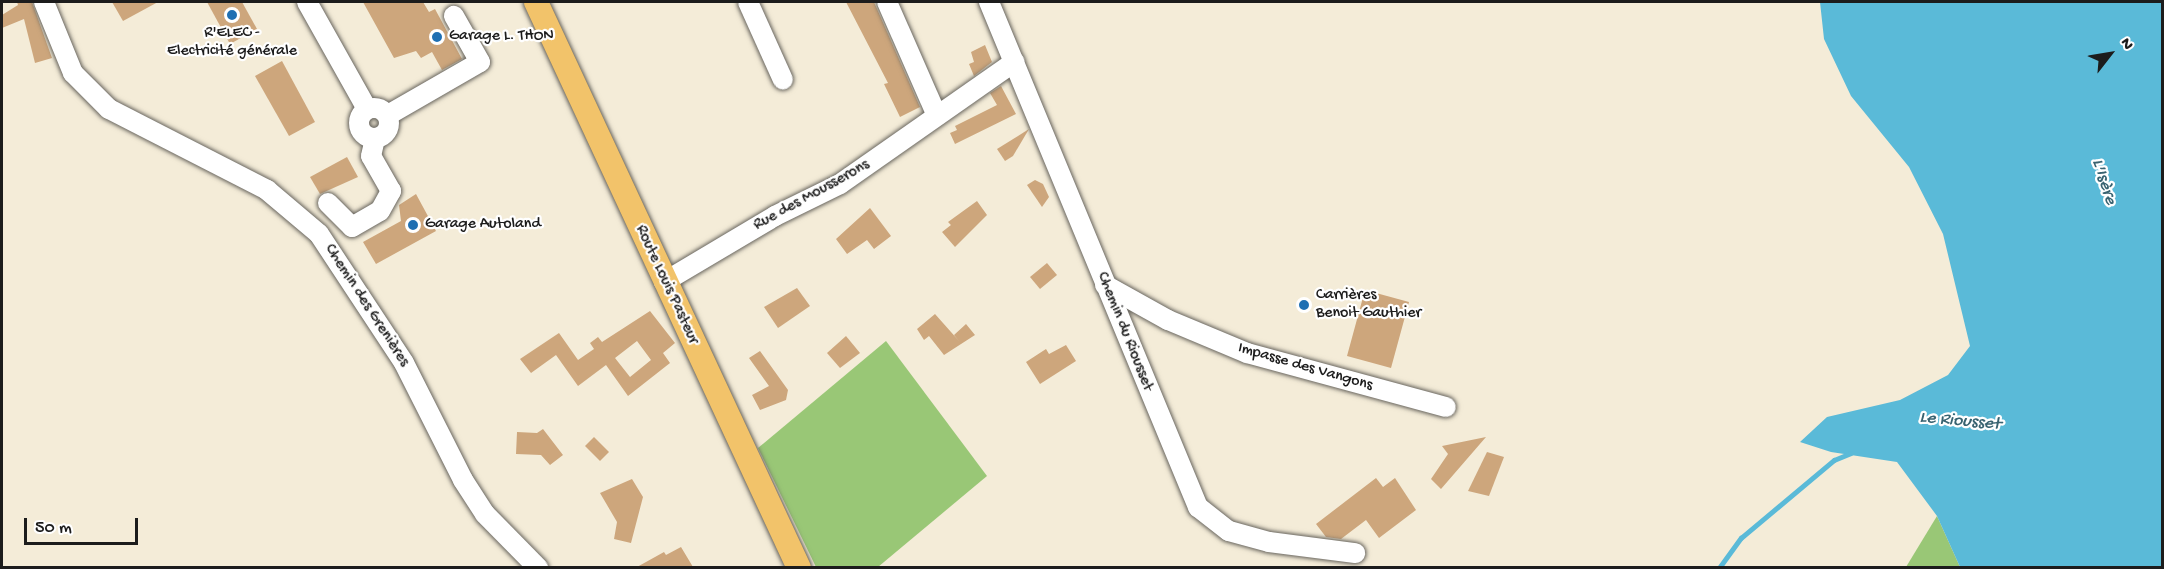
<!DOCTYPE html>
<meta charset="utf-8">
<style>
body{margin:0}
#map{position:relative;width:2164px;height:569px;overflow:hidden;background:#f4ecd8;font-family:"Gochi Hand",sans-serif}
div>[style]{position:absolute}
.green>*{inset:0;background:#99c776}
.water>*{inset:0;background:#5abad8}
.stream>*{height:4.5px;margin:-2.25px;padding:0 2.25px;transform-origin:2.25px;border-radius:2.25px;background:#5abad8}
.building>*{inset:0;background:#cda67c}
.roads{filter:drop-shadow(0 0 2px #68655e) drop-shadow(0 0 2px #68655e)}
.minor>*{height:20px;margin:-10px;padding:0 10px;transform-origin:10px;border-radius:10px;background:#fff}
.minor>.ring{margin:-10px;padding:0;box-sizing:content-box;background:none;border:20px solid #fff;border-radius:50%}
.major>*{height:24px;margin:-12px;padding:0 12px;transform-origin:12px;border-radius:12px;background:#f2c36a}
.dots>*{width:16px;height:16px;translate:-50% -50%;box-sizing:border-box;border:3px solid #fff;border-radius:50%}
span{translate:-50% -50%;white-space:nowrap;text-align:center;line-height:1.15;-webkit-text-stroke:4.5px #fff;paint-order:stroke}
.poi-label{font-size:16px;color:#1c1c1c}
.left{translate:0 -50%;text-align:left}
.street-label{font-size:16px;color:#1c1c1c}
.water-label{font-size:18px;color:#386371;font-style:italic}
.frame{position:absolute;inset:0;border:3px solid #1c1c1c;pointer-events:none}
.north{position:absolute;left:2080px;top:24px;width:60px;height:60px;-webkit-text-stroke:4px #fff;paint-order:stroke;rotate:59deg;font-size:16px;font-weight:700;line-height:24px;text-align:center;color:#1c1c1c}
.north::after{content:'';display:block;margin:auto;width:21px;height:27px;background:#1c1c1c;clip-path:polygon(50% 0,100% 100%,50% 72%,0 100%)}
.scale{position:absolute;left:24px;top:518px;width:114px;height:27px;box-sizing:border-box;border:3px solid #1c1c1c;border-top:0;padding-left:8px;font-size:18px;line-height:21px;white-space:nowrap;color:#1c1c1c;-webkit-text-stroke:4px #fff;paint-order:stroke}
</style>
<div id="map">
<div class="green">
<i style="clip-path:polygon(886px 341px,987px 476px,878px 567px,816px 567px,758px 448px)"></i>
<i style="clip-path:polygon(1937px 516px,1960px 567px,1906px 567px)"></i>
</div>
<div class="water">
<i style="clip-path:polygon(1820px 2px,2162px 2px,2162px 567px,1960px 567px,1937px 516px,1897px 462px,1831px 452px,1800px 442px,1827px 417px,1900px 400px,1948px 375px,1970px 346px,1943px 234px,1909px 167px,1851px 96px,1824px 39px)"></i>
</div>
<div class="stream">
<i style="left:1719px;top:568px;width:37px;rotate:-54deg"></i>
<i style="left:1741px;top:538px;width:121px;rotate:-40deg"></i>
<i style="left:1834px;top:460px;width:18px;rotate:-22deg"></i>
</div>
<div class="building">
<i style="clip-path:polygon(17px 2px,32px 2px,52px 58px,35px 63px,24px 19px,2px 28px,2px 15px,18px 5px)"></i>
<i style="clip-path:polygon(112px 2px,158px 2px,123px 21px)"></i>
<i style="clip-path:polygon(207px 2px,242px 2px,257px 29px,230px 44px)"></i>
<i style="clip-path:polygon(363px 2px,423px 2px,429px 12px,435px 9px,462px 59px,442px 70px,432px 52px,421px 58px,416px 51px,394px 58px)"></i>
<i style="clip-path:polygon(846px 2px,874px 2px,920px 107px,900px 117px,884px 84px,888px 83px)"></i>
<i style="clip-path:polygon(985px 45px,992px 62px,974px 76px,969px 64px,974px 62px,971px 52px)"></i>
<i style="clip-path:polygon(282px 61px,315px 122px,289px 136px,255px 76px)"></i>
<i style="clip-path:polygon(1001px 86px,1016px 114px,955px 144px,950px 133px,957px 130px,955px 126px,997px 105px,990px 93px)"></i>
<i style="clip-path:polygon(1029px 129px,1013px 156px,1005px 161px,997px 149px)"></i>
<i style="clip-path:polygon(347px 157px,358px 177px,320px 194px,310px 177px)"></i>
<i style="clip-path:polygon(1035px 180px,1043px 184px,1049px 197px,1042px 207px,1027px 185px)"></i>
<i style="clip-path:polygon(416px 194px,436px 231px,376px 264px,363px 242px,401px 221px,399px 205px)"></i>
<i style="clip-path:polygon(977px 201px,987px 215px,955px 247px,942px 232px,951px 225px,948px 222px)"></i>
<i style="clip-path:polygon(870px 208px,891px 236px,874px 249px,867px 240px,847px 254px,836px 239px)"></i>
<i style="clip-path:polygon(1047px 263px,1057px 275px,1040px 289px,1030px 277px)"></i>
<i style="clip-path:polygon(797px 288px,810px 306px,778px 328px,764px 307px)"></i>
<i style="clip-path:polygon(1365px 290px,1409px 302px,1391px 368px,1347px 356px)"></i>
<i style="clip-path:polygon(evenodd,650px 311px,675px 343px,663px 353px,670px 363px,628px 396px,606px 365px,578px 386px,556px 355px,531px 373px,520px 359px,559px 333px,578px 360px,594px 349px,590px 343px,598px 337px,602px 342px,650px 311px,637px 341px,651px 360px,630px 377px,615px 358px,637px 341px)"></i>
<i style="clip-path:polygon(935px 314px,959px 341px,954px 335px,966px 324px,975px 335px,944px 355px,929px 336px,924px 340px,917px 329px)"></i>
<i style="clip-path:polygon(846px 336px,860px 353px,840px 368px,827px 353px)"></i>
<i style="clip-path:polygon(1066px 345px,1076px 361px,1040px 384px,1026px 362px,1046px 349px,1049px 354px)"></i>
<i style="clip-path:polygon(760px 351px,788px 390px,786px 400px,760px 410px,752px 395px,769px 386px,749px 358px)"></i>
<i style="clip-path:polygon(543px 429px,563px 455px,550px 465px,541px 455px,516px 454px,517px 432px,537px 433px)"></i>
<i style="clip-path:polygon(594px 437px,609px 452px,600px 461px,585px 446px)"></i>
<i style="clip-path:polygon(1486px 437px,1441px 489px,1431px 479px,1448px 454px,1442px 446px)"></i>
<i style="clip-path:polygon(1487px 452px,1504px 457px,1489px 496px,1468px 491px)"></i>
<i style="clip-path:polygon(1376px 478px,1383px 487px,1395px 478px,1416px 510px,1379px 538px,1366px 520px,1341px 539px,1326px 537px,1316px 524px)"></i>
<i style="clip-path:polygon(632px 479px,643px 497px,631px 543px,614px 539px,617px 522px,600px 493px)"></i>
<i style="clip-path:polygon(681px 547px,693px 567px,637px 567px,664px 552px,666px 555px)"></i>
</div>
<div class="roads">
<div class="minor">
<i style="left:44px;top:2px;width:77px;rotate:67.8deg"></i>
<i style="left:73px;top:73px;width:51px;rotate:45deg"></i>
<i style="left:109px;top:109px;width:178px;rotate:27.1deg"></i>
<i style="left:267px;top:190px;width:68px;rotate:40.2deg"></i>
<i style="left:319px;top:234px;width:154px;rotate:56.6deg"></i>
<i style="left:404px;top:363px;width:131px;rotate:63.2deg"></i>
<i style="left:463px;top:480px;width:40px;rotate:57.1deg"></i>
<i style="left:485px;top:514px;width:76px;rotate:45.5deg"></i>
<i style="left:307px;top:2px;width:123px;rotate:60.7deg"></i>
<i style="left:748px;top:2px;width:85px;rotate:65.8deg"></i>
<i style="left:887px;top:2px;width:124px;rotate:66.3deg"></i>
<i style="left:989px;top:2px;width:547px;rotate:67.52deg"></i>
<i style="left:1198px;top:507px;width:39px;rotate:38deg"></i>
<i style="left:1229px;top:531px;width:41px;rotate:15.4deg"></i>
<i style="left:1269px;top:542px;width:87px;rotate:7.3deg"></i>
<i class="ring" style="left:359px;top:108px;width:10px;height:10px"></i>
<i style="left:388px;top:115px;width:106px;rotate:-29.9deg"></i>
<i style="left:480px;top:62px;width:53px;rotate:-119.5deg"></i>
<i style="left:328px;top:203px;width:34px;rotate:45deg"></i>
<i style="left:352px;top:227px;width:32px;rotate:-30deg"></i>
<i style="left:380px;top:211px;width:23px;rotate:-61deg"></i>
<i style="left:391px;top:191px;width:40px;rotate:-119.7deg"></i>
<i style="left:371px;top:156px;width:18px;rotate:-77deg"></i>
<i style="left:664px;top:282px;width:129px;rotate:-30.7deg"></i>
<i style="left:775px;top:216px;width:72px;rotate:-26.2deg"></i>
<i style="left:840px;top:184px;width:213px;rotate:-35deg"></i>
<i style="left:1105px;top:285px;width:72px;rotate:29.1deg"></i>
<i style="left:1168px;top:320px;width:86px;rotate:22.7deg"></i>
<i style="left:1247px;top:353px;width:206px;rotate:15.2deg"></i>
</div>
<div class="major">
<i style="left:536px;top:2px;width:624px;rotate:65.08deg"></i>
</div>
</div>
<div class="dots">
<i style="left:232px;top:15px;background:#1f6fb2"></i>
<i style="left:437px;top:37px;background:#1f6fb2"></i>
<i style="left:413px;top:225px;background:#1f6fb2"></i>
<i style="left:1304px;top:305px;background:#1f6fb2"></i>
</div>
<div class="poi-label">
<span style="left:232px;top:43px">R'ELEC -<br>Electricité générale</span>
<span class="left" style="left:449px;top:37px">Garage L. THON</span>
<span class="left" style="left:425px;top:225px">Garage Autoland</span>
<span class="left" style="left:1316px;top:305px">Carrières<br>Benoit Gauthier</span>
</div>
<div class="street-label">
<span style="left:812px;top:196px;rotate:-29deg">Rue des Mousserons</span>
<span style="left:666px;top:285px;rotate:65deg">Route Louis Pasteur</span>
<span style="left:366px;top:306px;rotate:57deg">Chemin des Grenières</span>
<span style="left:1124px;top:332px;rotate:68deg">Chemin du Riousset</span>
<span style="left:1305px;top:368px;rotate:16deg">Impasse des Vangons</span>
</div>
<div class="water-label">
<span style="left:2103px;top:182px;rotate:72deg">L'Isère</span>
<span style="left:1960px;top:422px;rotate:5deg">Le Riousset</span>
</div>
<div class="frame"></div>
<div class="north">N</div>
<div class="scale">50 m</div>
</div>
